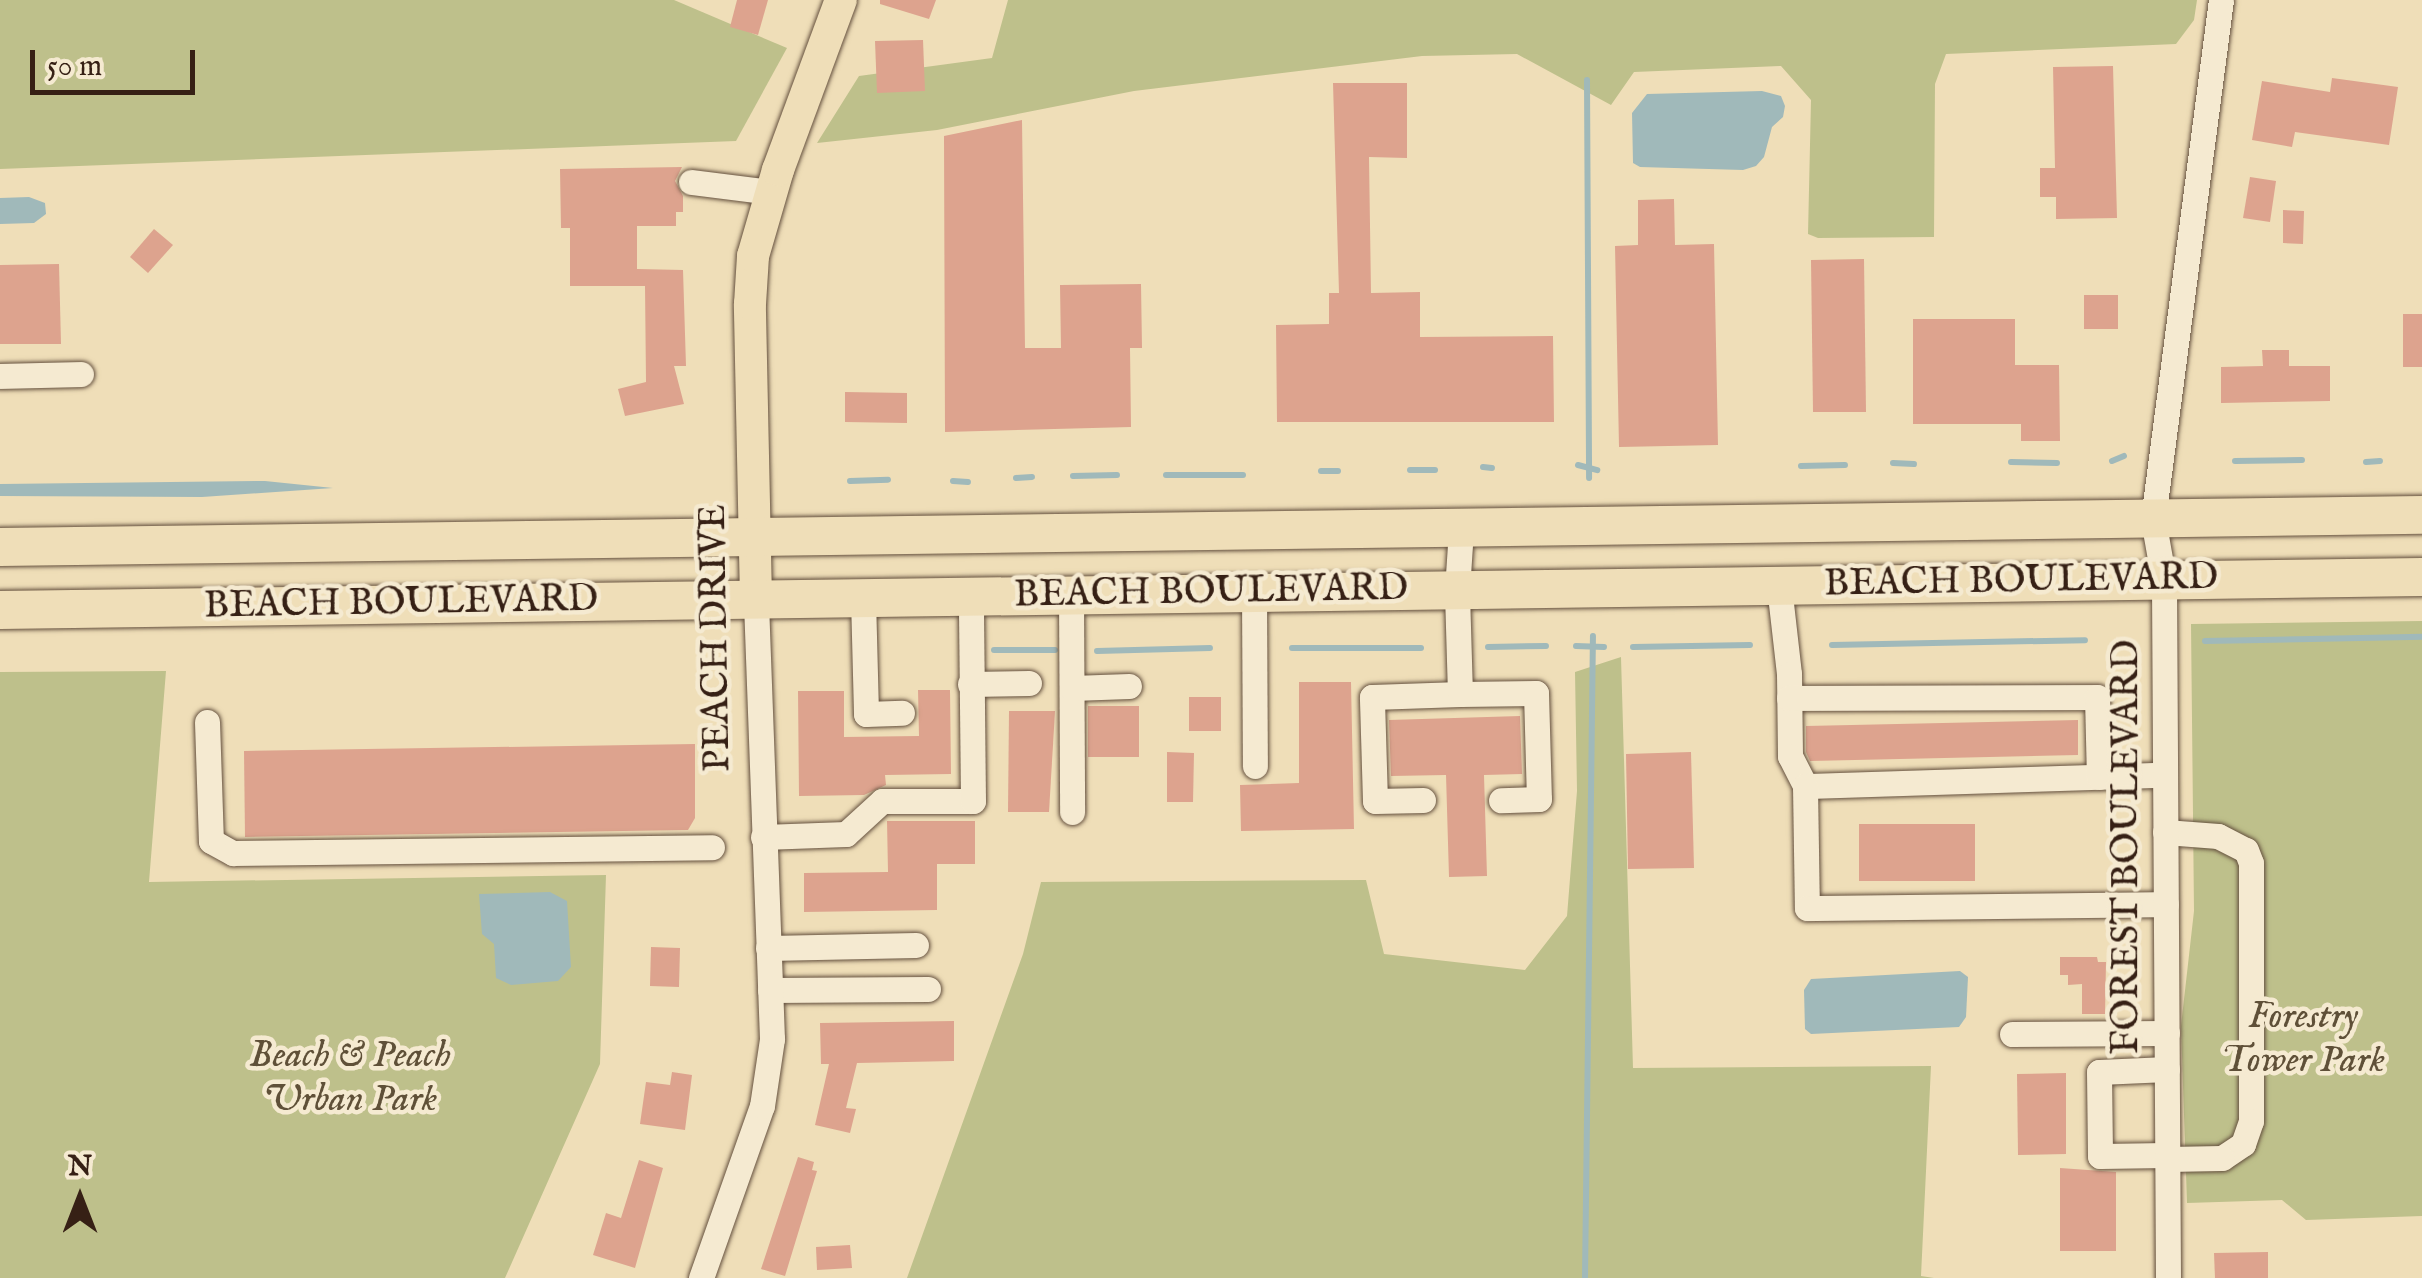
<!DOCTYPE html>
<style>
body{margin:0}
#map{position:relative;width:2422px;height:1278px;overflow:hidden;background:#efdeb8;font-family:"IM FELL English",serif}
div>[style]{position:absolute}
.green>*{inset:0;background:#bec08b}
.water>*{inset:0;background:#a0b9ba}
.stream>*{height:6px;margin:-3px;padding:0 3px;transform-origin:3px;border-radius:3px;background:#a0b9ba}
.building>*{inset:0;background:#dda38e}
.roads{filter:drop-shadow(0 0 2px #64503e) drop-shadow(0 0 2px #64503e)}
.minor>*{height:25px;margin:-12.5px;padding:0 12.5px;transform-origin:12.5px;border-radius:12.5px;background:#f5ead1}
.major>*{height:32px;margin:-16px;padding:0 16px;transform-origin:16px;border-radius:16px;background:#efdeb8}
.highway>*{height:38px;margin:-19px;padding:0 19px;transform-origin:19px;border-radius:19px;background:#efdeb8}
span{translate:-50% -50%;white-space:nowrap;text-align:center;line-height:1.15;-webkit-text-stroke:9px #f5ead1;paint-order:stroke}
.street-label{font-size:38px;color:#362015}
.park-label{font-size:38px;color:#5f5038;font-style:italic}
.north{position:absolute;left:30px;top:1148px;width:100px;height:100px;-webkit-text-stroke:8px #f5ead1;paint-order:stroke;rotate:0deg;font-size:28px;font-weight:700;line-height:40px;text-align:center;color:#362015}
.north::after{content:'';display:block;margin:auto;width:35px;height:45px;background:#362015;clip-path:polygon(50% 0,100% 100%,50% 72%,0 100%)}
.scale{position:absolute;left:30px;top:50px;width:165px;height:45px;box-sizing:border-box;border:5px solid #362015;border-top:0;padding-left:12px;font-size:30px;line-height:35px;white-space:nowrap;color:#362015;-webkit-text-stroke:8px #f5ead1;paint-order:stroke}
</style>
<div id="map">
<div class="green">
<i style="clip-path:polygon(0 0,674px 0,787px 48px,736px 141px,0 169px)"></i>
<i style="clip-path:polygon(1008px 0,2197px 0,2194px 20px,2176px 44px,1946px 54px,1935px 84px,1934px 237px,1818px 238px,1808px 234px,1811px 100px,1781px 66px,1634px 72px,1611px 105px,1517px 54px,1422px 56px,1134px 91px,937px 130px,817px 143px,859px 76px,992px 58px)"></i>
<i style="clip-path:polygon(2422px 621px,2422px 1216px,2306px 1220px,2282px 1200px,2187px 1203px,2181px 1026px,2194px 911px,2191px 624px)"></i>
<i style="clip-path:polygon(1621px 657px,1633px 1068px,1931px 1066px,1921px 1276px,1934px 1278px,907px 1278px,1023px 954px,1041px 882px,1366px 880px,1384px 954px,1525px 970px,1567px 916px,1577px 791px,1575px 672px)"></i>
<i style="clip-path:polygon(166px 671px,149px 882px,606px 875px,600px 1064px,505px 1278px,0 1278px,0 672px)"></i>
</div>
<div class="water">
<i style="clip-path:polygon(1762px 91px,1781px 96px,1785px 106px,1783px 117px,1772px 127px,1764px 157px,1756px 166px,1743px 170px,1640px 167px,1633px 163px,1632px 113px,1647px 94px)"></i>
<i style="clip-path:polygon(29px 197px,45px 203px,46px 214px,34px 223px,0 224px,0 198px)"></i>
<i style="clip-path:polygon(265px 481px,333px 488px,202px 497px,0 496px,0 484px)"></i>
<i style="clip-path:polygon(550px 892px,567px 901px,571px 967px,558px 981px,511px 985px,496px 978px,494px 944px,482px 934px,479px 894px)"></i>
<i style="clip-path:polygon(1960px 971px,1968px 977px,1966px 1017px,1959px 1027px,1811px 1034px,1805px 1029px,1804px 990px,1811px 979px)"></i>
</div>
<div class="stream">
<i style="left:1587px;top:80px;width:398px;rotate:89.7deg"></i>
<i style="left:2112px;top:461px;width:13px;rotate:-23deg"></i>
<i style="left:2235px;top:461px;width:67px;rotate:-0.9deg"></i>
<i style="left:2011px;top:462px;width:46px;rotate:1.2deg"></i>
<i style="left:2366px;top:462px;width:14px;rotate:-4deg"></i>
<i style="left:1893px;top:463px;width:21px;rotate:3deg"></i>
<i style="left:1578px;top:465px;width:20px;rotate:15deg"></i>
<i style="left:1801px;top:466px;width:44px;rotate:-1.3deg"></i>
<i style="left:1483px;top:467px;width:9px;rotate:6deg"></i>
<i style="left:1410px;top:470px;width:25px"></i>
<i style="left:1321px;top:471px;width:17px"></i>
<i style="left:1166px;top:475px;width:77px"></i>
<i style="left:1073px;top:476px;width:44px;rotate:-1.3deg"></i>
<i style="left:1016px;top:478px;width:16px;rotate:-4deg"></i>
<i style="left:850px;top:481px;width:38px;rotate:-2deg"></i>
<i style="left:953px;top:481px;width:15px;rotate:4deg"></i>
<i style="left:2205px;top:641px;width:217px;rotate:-1.1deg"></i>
<i style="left:1832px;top:645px;width:253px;rotate:-1.1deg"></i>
<i style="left:1576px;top:646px;width:28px;rotate:2deg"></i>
<i style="left:1488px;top:647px;width:58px;rotate:-1deg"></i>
<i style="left:1633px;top:647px;width:117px;rotate:-1deg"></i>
<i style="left:1292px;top:648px;width:129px"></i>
<i style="left:994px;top:650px;width:61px"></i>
<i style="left:1097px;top:651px;width:113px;rotate:-1.5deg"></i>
<i style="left:1585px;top:1278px;width:642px;rotate:-89.29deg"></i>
</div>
<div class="building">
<i style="clip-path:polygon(737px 0,768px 0,758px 35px,730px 27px)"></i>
<i style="clip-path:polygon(880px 0,936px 0,929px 19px,880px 4px)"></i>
<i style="clip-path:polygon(923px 40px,925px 91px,877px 93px,875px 41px)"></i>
<i style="clip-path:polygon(2113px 66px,2117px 218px,2056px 219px,2056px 197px,2040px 197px,2040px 168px,2055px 168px,2053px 67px)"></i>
<i style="clip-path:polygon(2332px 78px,2398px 87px,2389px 145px,2295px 132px,2292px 147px,2252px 140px,2262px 81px,2330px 92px)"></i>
<i style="clip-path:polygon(1333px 83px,1407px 83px,1407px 158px,1369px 157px,1371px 293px,1420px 292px,1420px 337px,1553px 336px,1554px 422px,1277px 422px,1276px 325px,1329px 324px,1329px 293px,1339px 293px)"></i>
<i style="clip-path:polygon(1022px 120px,1025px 348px,1061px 348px,1060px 285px,1141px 284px,1142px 348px,1130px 348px,1131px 427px,945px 432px,944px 136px)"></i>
<i style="clip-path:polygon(682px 167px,675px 181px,683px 196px,683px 212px,676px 212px,676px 226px,637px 226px,637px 269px,683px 270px,686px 366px,674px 366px,684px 404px,625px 416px,618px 389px,646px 382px,645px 286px,570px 286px,570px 228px,561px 228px,560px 169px)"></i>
<i style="clip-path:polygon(2250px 177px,2276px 181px,2270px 222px,2243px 218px)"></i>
<i style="clip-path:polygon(1674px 199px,1675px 245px,1714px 244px,1718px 445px,1619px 447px,1615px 246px,1638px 245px,1638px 200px)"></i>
<i style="clip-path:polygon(2283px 210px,2304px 211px,2303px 244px,2283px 243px)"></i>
<i style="clip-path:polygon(154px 229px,173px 245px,148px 273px,130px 257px)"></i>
<i style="clip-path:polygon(1864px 259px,1866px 412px,1813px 412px,1811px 260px)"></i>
<i style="clip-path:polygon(59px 264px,61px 344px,0 344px,0 265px)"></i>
<i style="clip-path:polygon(2084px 295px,2118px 295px,2118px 329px,2084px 329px)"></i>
<i style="clip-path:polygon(2403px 314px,2422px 314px,2422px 367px,2403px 367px)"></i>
<i style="clip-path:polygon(1913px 319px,2015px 319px,2015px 365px,2059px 365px,2060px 441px,2021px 441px,2021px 424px,1913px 424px)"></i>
<i style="clip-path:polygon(2262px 350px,2289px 350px,2289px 366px,2330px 366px,2330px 401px,2221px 403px,2221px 367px,2263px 366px)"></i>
<i style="clip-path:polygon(845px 392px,907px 393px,907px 423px,845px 422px)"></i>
<i style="clip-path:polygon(1299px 682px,1351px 682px,1354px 829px,1241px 831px,1240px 785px,1299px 783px)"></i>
<i style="clip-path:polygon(918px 690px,950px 690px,951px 774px,885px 775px,886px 785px,864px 795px,799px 796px,798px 691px,844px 691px,844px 737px,919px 736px)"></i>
<i style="clip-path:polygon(1189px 697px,1221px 697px,1221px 731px,1189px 731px)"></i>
<i style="clip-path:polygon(1088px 706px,1139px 706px,1139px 757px,1088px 757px)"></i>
<i style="clip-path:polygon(1009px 711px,1055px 711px,1049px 812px,1008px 812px)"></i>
<i style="clip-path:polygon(1520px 716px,1522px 774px,1484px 775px,1487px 876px,1449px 877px,1446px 775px,1391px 776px,1389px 720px)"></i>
<i style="clip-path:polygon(2078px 720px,2078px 755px,1810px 761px,1806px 752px,1806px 726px)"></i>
<i style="clip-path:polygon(695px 744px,695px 818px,688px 830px,245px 837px,244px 751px)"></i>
<i style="clip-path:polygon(1167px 752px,1194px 753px,1193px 802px,1167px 802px)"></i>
<i style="clip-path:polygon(1691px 752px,1694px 868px,1628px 869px,1626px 754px)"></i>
<i style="clip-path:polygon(887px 821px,975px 821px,975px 864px,937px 864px,937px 910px,804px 912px,804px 873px,888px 872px)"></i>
<i style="clip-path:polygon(1859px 824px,1975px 824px,1975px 881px,1859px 881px)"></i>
<i style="clip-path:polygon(651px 947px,680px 948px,679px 987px,650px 986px)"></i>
<i style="clip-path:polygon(2060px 957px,2097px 957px,2098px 962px,2106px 962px,2105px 1014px,2082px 1014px,2082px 984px,2068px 985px,2068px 975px,2060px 975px)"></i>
<i style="clip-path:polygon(954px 1021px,954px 1061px,857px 1063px,846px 1108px,856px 1109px,850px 1133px,815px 1125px,829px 1064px,821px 1064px,820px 1023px)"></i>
<i style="clip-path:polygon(672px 1072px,692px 1075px,685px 1130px,640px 1124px,646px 1082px,670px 1085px)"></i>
<i style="clip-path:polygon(2066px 1073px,2066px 1154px,2018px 1155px,2017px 1074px)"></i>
<i style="clip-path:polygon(798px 1157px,814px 1162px,812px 1170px,817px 1171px,785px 1276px,761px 1269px)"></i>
<i style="clip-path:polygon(639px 1160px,663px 1168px,635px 1268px,593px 1255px,606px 1213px,621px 1218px)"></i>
<i style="clip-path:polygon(2060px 1168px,2116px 1172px,2116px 1251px,2060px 1251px)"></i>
<i style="clip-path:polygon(850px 1245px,852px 1268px,817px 1270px,816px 1247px)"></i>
<i style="clip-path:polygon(2268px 1252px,2268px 1278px,2215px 1278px,2214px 1253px)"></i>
</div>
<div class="roads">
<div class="minor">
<i style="left:691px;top:182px;width:81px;rotate:7.1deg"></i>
<i style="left:0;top:376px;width:81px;rotate:-1.4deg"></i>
<i style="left:1779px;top:586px;width:89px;rotate:83.5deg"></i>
<i style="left:1789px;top:674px;width:82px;rotate:89.3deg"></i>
<i style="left:1790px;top:756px;width:34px;rotate:63deg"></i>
<i style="left:1805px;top:786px;width:360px;rotate:-1.8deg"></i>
<i style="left:1254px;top:593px;width:173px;rotate:89.7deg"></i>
<i style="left:1071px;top:595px;width:217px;rotate:89.7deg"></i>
<i style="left:863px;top:598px;width:116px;rotate:88.5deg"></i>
<i style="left:866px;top:714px;width:36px;rotate:-2deg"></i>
<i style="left:970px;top:684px;width:59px;rotate:-1deg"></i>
<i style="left:1072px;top:688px;width:57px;rotate:-2deg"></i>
<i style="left:1460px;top:694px;width:76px;rotate:-0.8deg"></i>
<i style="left:1536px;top:693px;width:106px;rotate:88.4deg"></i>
<i style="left:1539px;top:799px;width:38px;rotate:178deg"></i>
<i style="left:1789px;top:698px;width:308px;rotate:-0.2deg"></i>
<i style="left:2097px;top:697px;width:80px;rotate:88.6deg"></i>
<i style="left:207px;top:722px;width:119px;rotate:88.1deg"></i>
<i style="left:211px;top:841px;width:25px;rotate:29deg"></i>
<i style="left:233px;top:853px;width:479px;rotate:-0.7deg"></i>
<i style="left:1805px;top:786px;width:122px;rotate:89.1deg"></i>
<i style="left:1807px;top:908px;width:359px;rotate:-0.6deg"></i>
<i style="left:1423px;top:800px;width:48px;rotate:178.8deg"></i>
<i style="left:1375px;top:801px;width:104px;rotate:-91.7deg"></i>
<i style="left:1372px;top:697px;width:88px;rotate:-2deg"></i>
<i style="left:1460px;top:694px;width:104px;rotate:-91.7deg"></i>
<i style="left:1457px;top:590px;width:61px;rotate:-86.2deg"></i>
<i style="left:2165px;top:832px;width:53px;rotate:4.3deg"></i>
<i style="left:2218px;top:836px;width:31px;rotate:27deg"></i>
<i style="left:2246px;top:850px;width:14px;rotate:69deg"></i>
<i style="left:2251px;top:863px;width:258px;rotate:90deg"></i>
<i style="left:2251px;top:1121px;width:24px;rotate:109deg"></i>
<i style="left:2243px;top:1144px;width:25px;rotate:146deg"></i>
<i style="left:2222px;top:1158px;width:55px;rotate:179deg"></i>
<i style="left:763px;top:837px;width:83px;rotate:-2.1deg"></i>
<i style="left:846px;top:834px;width:49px;rotate:-42.5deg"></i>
<i style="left:882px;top:801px;width:91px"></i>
<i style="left:973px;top:801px;width:204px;rotate:-90.6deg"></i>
<i style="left:768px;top:948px;width:148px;rotate:-1.2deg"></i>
<i style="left:770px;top:990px;width:158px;rotate:-0.4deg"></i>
<i style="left:2012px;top:1034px;width:155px;rotate:-0.4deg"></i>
<i style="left:2167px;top:1069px;width:68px;rotate:177.5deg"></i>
<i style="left:2099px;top:1072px;width:84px;rotate:89.3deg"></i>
<i style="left:2100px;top:1156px;width:67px;rotate:-0.9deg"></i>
<i style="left:701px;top:1278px;width:182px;rotate:-70.5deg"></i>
<i style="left:762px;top:1106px;width:68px;rotate:-81.5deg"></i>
<i style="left:772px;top:1039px;width:440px;rotate:-92.1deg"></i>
<i style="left:2168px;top:1278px;width:697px;rotate:-90.33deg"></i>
<i style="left:2164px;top:581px;width:63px;rotate:-100.1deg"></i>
<i style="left:2153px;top:519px;width:523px;rotate:-82.54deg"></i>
</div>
<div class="major">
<i style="left:756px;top:599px;width:295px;rotate:-91.2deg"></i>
<i style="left:750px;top:304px;width:48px;rotate:-86.4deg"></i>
<i style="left:753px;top:256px;width:90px;rotate:-73.8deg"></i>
<i style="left:778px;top:170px;width:181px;rotate:-69.7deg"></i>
</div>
<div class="highway">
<i style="left:0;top:547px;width:2422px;rotate:-0.76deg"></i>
<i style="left:0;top:610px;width:2422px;rotate:-0.78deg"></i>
</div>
</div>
<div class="street-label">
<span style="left:2021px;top:582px;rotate:-1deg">BEACH BOULEVARD</span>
<span style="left:1211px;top:593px;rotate:-1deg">BEACH BOULEVARD</span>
<span style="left:401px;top:604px;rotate:-1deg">BEACH BOULEVARD</span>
<span style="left:717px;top:638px;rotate:-91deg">PEACH DRIVE</span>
<span style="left:2128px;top:847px;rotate:-90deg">FOREST BOULEVARD</span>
</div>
<div class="park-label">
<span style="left:2303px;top:1040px">Forestry<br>Tower Park</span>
<span style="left:350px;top:1079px">Beach &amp; Peach<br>Urban Park</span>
</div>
<div class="north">N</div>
<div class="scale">50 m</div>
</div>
